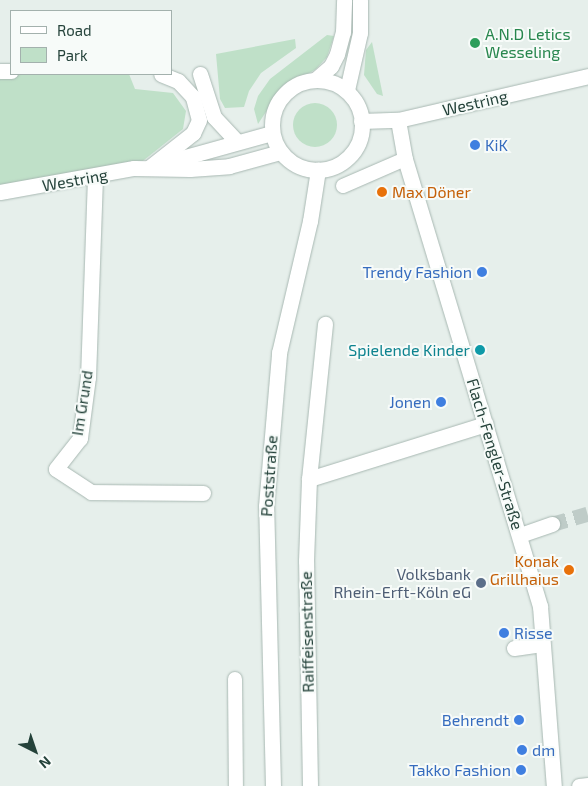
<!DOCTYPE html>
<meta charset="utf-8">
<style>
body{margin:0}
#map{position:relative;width:588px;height:786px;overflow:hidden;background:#e6efeb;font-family:"Exo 2",sans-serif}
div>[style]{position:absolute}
.green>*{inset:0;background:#bfe0c8}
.round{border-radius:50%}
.street-tunnel>*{height:15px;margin-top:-7.5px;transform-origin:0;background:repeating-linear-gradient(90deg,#bfccc8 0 15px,transparent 0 23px)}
.roads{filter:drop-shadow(0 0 1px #a8b8b2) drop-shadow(0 0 1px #a8b8b2)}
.lane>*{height:14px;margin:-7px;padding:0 7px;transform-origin:7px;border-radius:7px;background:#fff}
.street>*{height:15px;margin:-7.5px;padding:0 7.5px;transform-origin:7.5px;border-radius:7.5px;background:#fff}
.secondary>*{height:15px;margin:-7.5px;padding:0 7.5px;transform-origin:7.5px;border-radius:7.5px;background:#fff}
.secondary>.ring{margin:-7.5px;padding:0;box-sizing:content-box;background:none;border:15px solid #fff;border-radius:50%}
.dots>*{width:14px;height:14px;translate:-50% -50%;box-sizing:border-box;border:2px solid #f7fbf9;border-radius:50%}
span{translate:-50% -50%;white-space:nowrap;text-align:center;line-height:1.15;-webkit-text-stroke:4px #f7fbf9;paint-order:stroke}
.leisure-label{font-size:16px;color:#27864d}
.left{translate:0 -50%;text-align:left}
.street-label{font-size:16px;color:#24423a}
.shop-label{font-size:16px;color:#366cbe}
.right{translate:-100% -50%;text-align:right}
.food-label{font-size:16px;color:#c56008}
.culture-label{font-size:16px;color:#0d838f}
.service-label{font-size:16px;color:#4e5e75}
.legend{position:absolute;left:10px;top:10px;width:162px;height:65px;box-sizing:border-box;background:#f7fbf9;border:1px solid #a3b1ad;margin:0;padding:6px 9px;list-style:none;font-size:15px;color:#24423a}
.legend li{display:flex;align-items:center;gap:10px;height:25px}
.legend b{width:25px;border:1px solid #a3b1ad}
.north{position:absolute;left:10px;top:726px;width:50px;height:50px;-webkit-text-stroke:4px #f7fbf9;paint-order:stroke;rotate:139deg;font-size:14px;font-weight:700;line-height:20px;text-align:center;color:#24423a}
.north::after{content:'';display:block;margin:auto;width:18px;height:22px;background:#24423a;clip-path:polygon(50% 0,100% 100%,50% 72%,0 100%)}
</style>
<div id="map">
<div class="green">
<i style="clip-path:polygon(327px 35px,334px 36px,327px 57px,316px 69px,279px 92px,258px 124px,254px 109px,258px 96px,270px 79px)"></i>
<i style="clip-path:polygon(295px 39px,296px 48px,261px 73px,249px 91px,244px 107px,225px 108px,220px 99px,216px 54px)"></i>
<i style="clip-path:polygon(372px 42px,383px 96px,377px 94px,364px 75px,366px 50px)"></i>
<i style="clip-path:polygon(0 71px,129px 74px,135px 89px,173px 93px,186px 111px,183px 129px,134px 168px,0 192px)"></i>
<i class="round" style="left:293px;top:103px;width:44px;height:44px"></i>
</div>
<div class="street-tunnel">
<i style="left:552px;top:524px;width:37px;rotate:-16deg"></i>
</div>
<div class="roads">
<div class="lane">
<i style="left:343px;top:186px;width:68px;rotate:-23.5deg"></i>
<i style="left:235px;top:679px;width:107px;rotate:89.5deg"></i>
</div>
<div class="street">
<i style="left:0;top:71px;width:11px"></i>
<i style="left:200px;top:74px;width:45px;rotate:72deg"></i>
<i style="left:214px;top:117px;width:33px;rotate:47deg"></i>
<i style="left:398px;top:120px;width:40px;rotate:80deg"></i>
<i style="left:405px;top:159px;width:467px;rotate:73.2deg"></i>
<i style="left:540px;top:606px;width:181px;rotate:85.6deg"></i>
<i style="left:361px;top:121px;width:37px;rotate:-2deg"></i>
<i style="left:398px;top:120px;width:195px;rotate:-13deg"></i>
<i style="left:160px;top:164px;width:116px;rotate:-15.5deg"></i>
<i style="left:150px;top:167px;width:55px;rotate:-38.3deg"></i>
<i style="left:193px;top:133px;width:14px;rotate:-65deg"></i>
<i style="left:199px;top:120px;width:24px;rotate:-105deg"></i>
<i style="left:193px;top:97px;width:22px;rotate:-133deg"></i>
<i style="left:178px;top:81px;width:18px;rotate:-158deg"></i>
<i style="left:95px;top:177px;width:200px;rotate:92deg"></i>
<i style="left:88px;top:377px;width:62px;rotate:97.5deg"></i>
<i style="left:80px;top:438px;width:39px;rotate:128deg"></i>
<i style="left:56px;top:469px;width:42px;rotate:33.3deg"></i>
<i style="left:91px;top:492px;width:112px;rotate:0.5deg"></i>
<i style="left:0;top:192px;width:136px;rotate:-10.2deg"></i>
<i style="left:134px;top:168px;width:56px;rotate:1deg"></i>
<i style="left:190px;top:169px;width:39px;rotate:-4deg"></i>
<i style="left:229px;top:166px;width:53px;rotate:-15.4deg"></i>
<i style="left:309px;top:479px;width:185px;rotate:-17.3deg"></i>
<i style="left:520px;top:535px;width:34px;rotate:-19deg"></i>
<i style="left:514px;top:648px;width:28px;rotate:-8deg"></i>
<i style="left:310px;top:786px;width:225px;rotate:-91deg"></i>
<i style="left:306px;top:561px;width:82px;rotate:-87.9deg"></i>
<i style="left:309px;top:479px;width:156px;rotate:-84.1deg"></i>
<i style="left:579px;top:786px;width:9px;rotate:-6deg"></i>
</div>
<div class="secondary">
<i style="left:315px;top:80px;width:21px;rotate:-41deg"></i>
<i style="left:331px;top:66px;width:13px;rotate:-63deg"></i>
<i style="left:337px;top:54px;width:23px;rotate:-75deg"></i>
<i style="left:343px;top:32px;width:32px;rotate:-88deg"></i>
<i class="ring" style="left:272px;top:80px;width:75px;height:75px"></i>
<i style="left:347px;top:90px;width:58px;rotate:-77.2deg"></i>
<i style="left:360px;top:33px;width:33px;rotate:-90deg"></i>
<i style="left:273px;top:786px;width:280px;rotate:-91.4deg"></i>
<i style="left:266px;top:506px;width:154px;rotate:-85.1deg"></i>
<i style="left:279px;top:353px;width:136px;rotate:-76.8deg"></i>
<i style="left:310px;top:221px;width:52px;rotate:-81.1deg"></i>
</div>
</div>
<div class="dots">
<i style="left:475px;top:43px;background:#2e9e5b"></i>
<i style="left:475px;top:145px;background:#3f7fe0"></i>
<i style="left:382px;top:192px;background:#e8710a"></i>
<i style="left:482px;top:272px;background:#3f7fe0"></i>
<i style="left:480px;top:350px;background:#0f9aa8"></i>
<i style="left:441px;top:402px;background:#3f7fe0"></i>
<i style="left:569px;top:570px;background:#e8710a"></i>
<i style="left:481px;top:583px;background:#5c6f8a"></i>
<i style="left:504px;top:633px;background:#3f7fe0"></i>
<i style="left:519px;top:720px;background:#3f7fe0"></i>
<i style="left:522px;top:750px;background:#3f7fe0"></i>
<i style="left:521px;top:770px;background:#3f7fe0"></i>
</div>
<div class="leisure-label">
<span class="left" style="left:485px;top:43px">A.N.D Letics<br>Wesseling</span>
</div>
<div class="street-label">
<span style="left:475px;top:103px;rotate:-13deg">Westring</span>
<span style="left:75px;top:180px;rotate:-10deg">Westring</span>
<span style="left:82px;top:403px;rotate:-81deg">Im Grund</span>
<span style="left:495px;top:454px;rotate:73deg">Flach-Fengler-Straße</span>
<span style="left:269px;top:476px;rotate:-86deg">Poststraße</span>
<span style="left:307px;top:632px;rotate:-91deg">Raiffeisenstraße</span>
</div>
<div class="shop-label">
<span class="left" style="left:485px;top:145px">KiK</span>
<span class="right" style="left:472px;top:272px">Trendy Fashion</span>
<span class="right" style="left:431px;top:402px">Jonen</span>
<span class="left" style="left:514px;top:633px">Risse</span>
<span class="right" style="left:509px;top:720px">Behrendt</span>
<span class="left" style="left:532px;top:750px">dm</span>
<span class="right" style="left:511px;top:770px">Takko Fashion</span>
</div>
<div class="food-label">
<span class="left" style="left:392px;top:192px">Max Döner</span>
<span class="right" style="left:559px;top:570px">Konak<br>Grillhaius</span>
</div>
<div class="culture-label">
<span class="right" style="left:470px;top:350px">Spielende Kinder</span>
</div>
<div class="service-label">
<span class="right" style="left:471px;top:583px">Volksbank<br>Rhein-Erft-Köln eG</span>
</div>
<ul class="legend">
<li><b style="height:6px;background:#fff"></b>Road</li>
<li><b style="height:14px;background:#bfe0c8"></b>Park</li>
</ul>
<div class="north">N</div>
</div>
